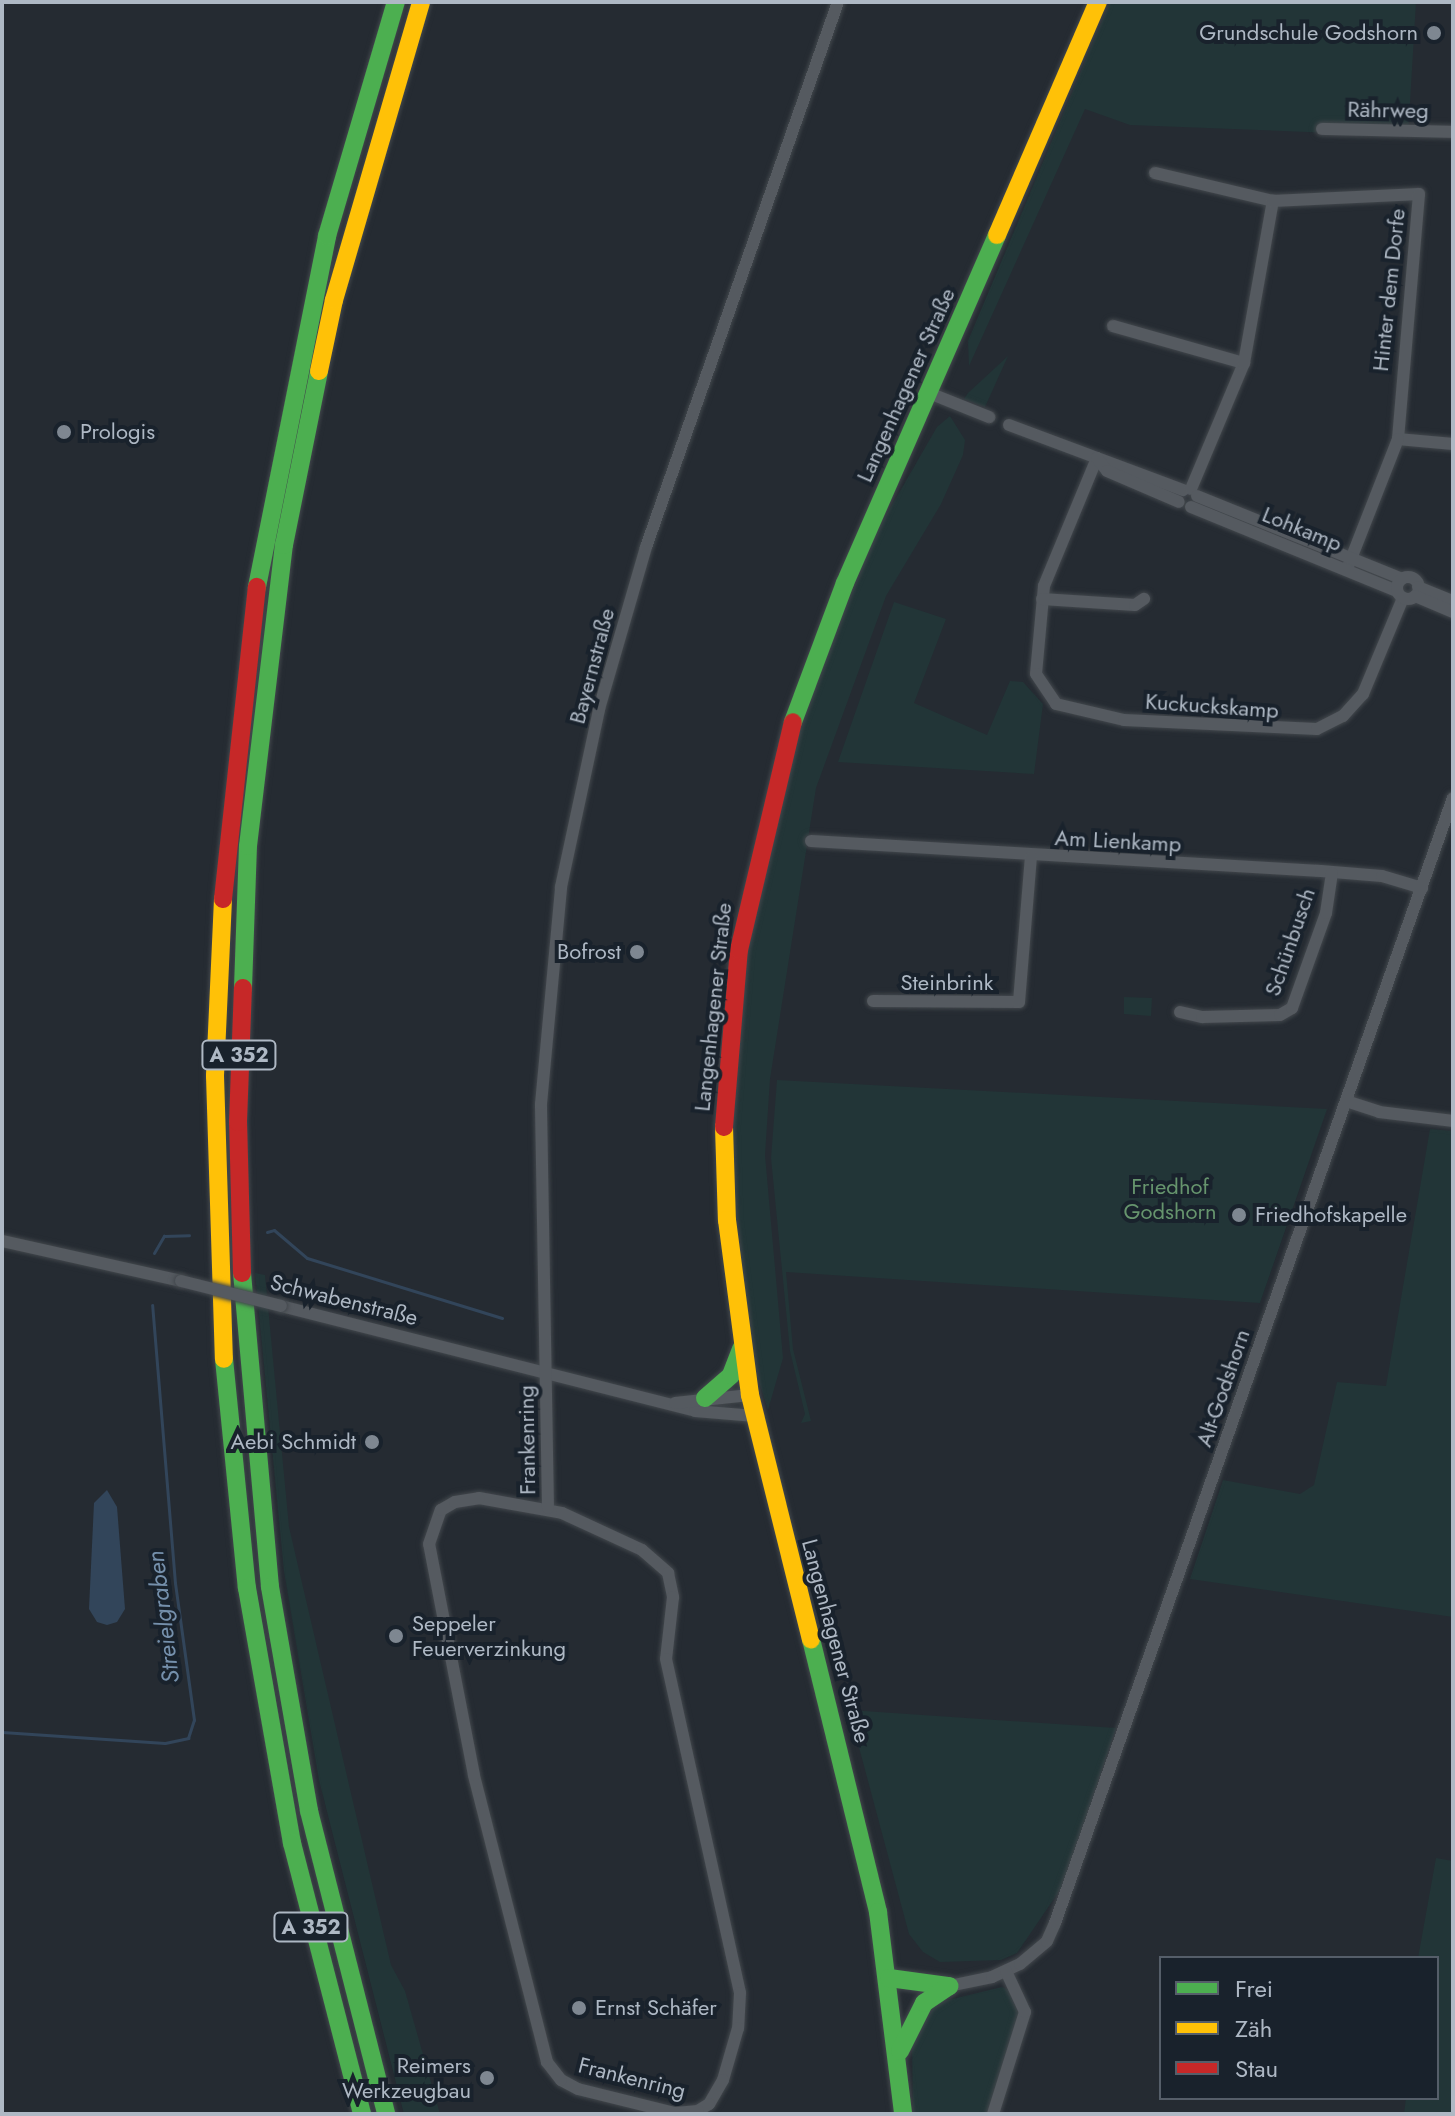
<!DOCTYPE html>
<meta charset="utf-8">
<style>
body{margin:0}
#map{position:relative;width:1455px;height:2116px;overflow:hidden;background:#252b32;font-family:Jost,sans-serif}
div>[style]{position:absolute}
.green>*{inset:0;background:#223537}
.water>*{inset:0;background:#32455a}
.stream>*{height:3px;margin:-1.5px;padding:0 1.5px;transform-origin:1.5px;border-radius:1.5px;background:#32455a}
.roads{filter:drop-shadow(0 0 2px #42474c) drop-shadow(0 0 2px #42474c)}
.street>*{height:12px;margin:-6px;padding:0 6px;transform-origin:6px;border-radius:6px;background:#555a60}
.street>.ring{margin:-6px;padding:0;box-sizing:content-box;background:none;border:12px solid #555a60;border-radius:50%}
.fast>*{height:18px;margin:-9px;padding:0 9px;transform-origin:9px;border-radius:9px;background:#4caf50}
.slow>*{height:18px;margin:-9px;padding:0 9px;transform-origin:9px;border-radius:9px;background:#ffc107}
.jam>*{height:18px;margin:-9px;padding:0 9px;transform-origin:9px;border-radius:9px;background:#c62828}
.bridges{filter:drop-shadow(0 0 2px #42474c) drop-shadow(0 0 2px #42474c)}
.street-bridge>*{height:12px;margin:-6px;padding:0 6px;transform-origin:6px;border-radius:6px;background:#555a60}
.dots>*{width:22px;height:22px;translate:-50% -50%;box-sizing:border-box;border:4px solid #19222c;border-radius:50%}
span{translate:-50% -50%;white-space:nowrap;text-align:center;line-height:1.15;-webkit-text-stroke:8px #19222c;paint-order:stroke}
.shield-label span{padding:2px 6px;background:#19222c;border:2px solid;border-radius:6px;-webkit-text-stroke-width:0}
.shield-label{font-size:20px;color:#aeb8c4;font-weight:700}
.poi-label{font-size:22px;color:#aeb8c4}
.right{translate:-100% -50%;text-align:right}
.left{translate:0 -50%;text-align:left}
.street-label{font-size:22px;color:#aeb8c4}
.park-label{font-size:22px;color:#66946d}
.water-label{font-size:24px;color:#7590ac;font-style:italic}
.frame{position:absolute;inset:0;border:4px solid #aeb8c4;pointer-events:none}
.legend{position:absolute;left:1159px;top:1956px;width:280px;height:144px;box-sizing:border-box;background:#19222c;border:2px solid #555e69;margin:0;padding:10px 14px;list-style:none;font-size:24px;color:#aeb8c4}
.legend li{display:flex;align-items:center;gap:16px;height:40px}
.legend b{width:40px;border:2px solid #555e69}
</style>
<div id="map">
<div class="green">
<i style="clip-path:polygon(1110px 2px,1416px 2px,1408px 136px,1130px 125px,1085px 109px,969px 366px,968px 341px)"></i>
<i style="clip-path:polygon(1008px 356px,985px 407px,964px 399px,968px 393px)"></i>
<i style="clip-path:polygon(950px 416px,965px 440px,963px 455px,941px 504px,886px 596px,816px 788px,770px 1079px,765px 1155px,783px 1358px,768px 1410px,747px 1344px,732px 1221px,729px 1098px,744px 950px,789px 752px,873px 538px,937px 427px)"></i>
<i style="clip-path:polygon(894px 602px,946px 619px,914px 703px,987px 735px,1010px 681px,1023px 682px,1043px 704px,1034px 774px,838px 762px)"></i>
<i style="clip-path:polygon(1124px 997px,1152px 998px,1151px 1016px,1124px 1014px)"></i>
<i style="clip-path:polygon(777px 1080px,1327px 1109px,1260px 1303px,786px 1272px,793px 1349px,811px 1421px,801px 1423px,805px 1414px,790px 1351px,771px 1158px)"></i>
<i style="clip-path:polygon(1430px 1129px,1453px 1131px,1453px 1617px,1190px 1579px,1223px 1480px,1300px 1494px,1314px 1485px,1337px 1382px,1386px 1386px)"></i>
<i style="clip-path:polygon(255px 1273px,265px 1275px,289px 1527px,391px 1965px,405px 1991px,440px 2114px,404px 2114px,319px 1780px,284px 1571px)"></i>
<i style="clip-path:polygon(849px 1710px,1116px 1728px,1064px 1884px,1017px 1953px,1001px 1960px,940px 1962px,923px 1952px,909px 1934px)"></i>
<i style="clip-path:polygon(1436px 1858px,1453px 1861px,1453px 2114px,1404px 2114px,1406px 2098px,1437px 2098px,1437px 1958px,1418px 1958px)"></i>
<i style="clip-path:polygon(1002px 1987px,1009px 1990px,1019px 2015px,987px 2114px,913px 2114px,912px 2040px,932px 2004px)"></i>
</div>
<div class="water">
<i style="clip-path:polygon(107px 1490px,117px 1507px,125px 1609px,117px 1622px,107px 1625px,97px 1622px,89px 1609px,94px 1503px)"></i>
</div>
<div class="stream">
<i style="left:267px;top:1232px;width:7px;rotate:-16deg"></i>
<i style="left:274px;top:1230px;width:43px;rotate:40.3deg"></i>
<i style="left:307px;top:1258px;width:204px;rotate:17.1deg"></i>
<i style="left:154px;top:1253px;width:20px;rotate:-60deg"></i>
<i style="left:164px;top:1236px;width:25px;rotate:-2deg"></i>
<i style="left:2px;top:1732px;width:163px;rotate:3.9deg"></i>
<i style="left:165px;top:1743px;width:24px;rotate:-12deg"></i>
<i style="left:188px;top:1738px;width:19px;rotate:-72deg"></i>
<i style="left:194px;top:1720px;width:138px;rotate:-97.9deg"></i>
<i style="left:175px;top:1583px;width:279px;rotate:-94.7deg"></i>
</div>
<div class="roads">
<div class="street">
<i style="left:1322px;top:129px;width:131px;rotate:1.3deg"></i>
<i style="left:1155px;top:173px;width:121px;rotate:13.3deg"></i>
<i style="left:1113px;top:326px;width:136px;rotate:15.8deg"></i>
<i style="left:929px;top:393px;width:65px;rotate:21.8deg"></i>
<i style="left:1009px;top:425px;width:186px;rotate:20.5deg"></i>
<i style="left:1398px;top:439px;width:55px;rotate:5.2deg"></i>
<i style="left:1097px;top:458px;width:139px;rotate:112.5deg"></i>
<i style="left:1044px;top:586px;width:88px;rotate:95.2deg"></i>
<i style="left:1036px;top:674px;width:36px;rotate:56deg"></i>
<i style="left:1056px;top:704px;width:70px;rotate:13.2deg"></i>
<i style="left:1124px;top:720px;width:193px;rotate:2.7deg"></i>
<i style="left:1317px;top:729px;width:29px;rotate:-27deg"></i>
<i style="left:1343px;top:716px;width:30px;rotate:-48deg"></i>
<i style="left:1363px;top:694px;width:104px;rotate:-67.4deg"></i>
<i style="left:1097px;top:458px;width:16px;rotate:52deg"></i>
<i style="left:1107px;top:471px;width:78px;rotate:23.3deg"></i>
<i style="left:1191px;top:489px;width:137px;rotate:-67.2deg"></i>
<i style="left:1244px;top:363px;width:165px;rotate:-79.9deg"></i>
<i style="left:1273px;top:201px;width:146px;rotate:-2.7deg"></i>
<i style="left:1419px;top:194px;width:246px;rotate:94.9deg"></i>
<i style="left:1398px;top:439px;width:140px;rotate:111.4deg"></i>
<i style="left:1197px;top:496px;width:221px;rotate:22deg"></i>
<i style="left:1191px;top:507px;width:222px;rotate:22.2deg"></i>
<i class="ring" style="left:1397px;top:577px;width:10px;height:10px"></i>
<i style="left:1418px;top:587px;width:38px;rotate:22deg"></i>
<i style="left:1415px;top:596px;width:41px;rotate:22.8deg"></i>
<i style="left:1042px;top:599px;width:93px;rotate:3.7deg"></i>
<i style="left:1135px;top:605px;width:11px;rotate:-34deg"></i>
<i style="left:811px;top:841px;width:511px;rotate:3.37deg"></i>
<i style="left:1321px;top:871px;width:61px;rotate:4.7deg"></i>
<i style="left:1382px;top:876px;width:42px;rotate:16.7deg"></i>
<i style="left:873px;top:1001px;width:146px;rotate:0.4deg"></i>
<i style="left:1019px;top:1002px;width:145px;rotate:-85.3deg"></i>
<i style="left:1180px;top:1012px;width:23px;rotate:13deg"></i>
<i style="left:1202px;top:1017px;width:78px;rotate:-1.5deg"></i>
<i style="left:1280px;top:1015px;width:14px;rotate:-30deg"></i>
<i style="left:1292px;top:1008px;width:101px;rotate:-70.3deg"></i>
<i style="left:1326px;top:913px;width:40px;rotate:-81.5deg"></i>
<i style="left:1346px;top:1101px;width:35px;rotate:18deg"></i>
<i style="left:1379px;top:1112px;width:75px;rotate:6.9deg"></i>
<i style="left:2px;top:1241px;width:183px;rotate:12.6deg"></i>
<i style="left:281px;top:1306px;width:427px;rotate:14.2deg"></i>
<i style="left:695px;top:1411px;width:60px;rotate:4.8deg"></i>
<i style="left:675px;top:1403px;width:75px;rotate:-6.1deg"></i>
<i style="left:479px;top:1498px;width:84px;rotate:10.2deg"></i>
<i style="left:562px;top:1513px;width:88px;rotate:24.8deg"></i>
<i style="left:642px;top:1550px;width:35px;rotate:41deg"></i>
<i style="left:668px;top:1573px;width:25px;rotate:78deg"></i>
<i style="left:673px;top:1597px;width:62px;rotate:96.4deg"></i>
<i style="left:666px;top:1659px;width:342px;rotate:77.5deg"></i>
<i style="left:740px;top:1993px;width:35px;rotate:93deg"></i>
<i style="left:738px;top:2028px;width:54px;rotate:106.1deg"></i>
<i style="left:723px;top:2080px;width:28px;rotate:120deg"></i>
<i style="left:709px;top:2104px;width:13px;rotate:148deg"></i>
<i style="left:698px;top:2111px;width:23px;rotate:175deg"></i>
<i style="left:675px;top:2113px;width:100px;rotate:-166.1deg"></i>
<i style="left:578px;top:2089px;width:19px;rotate:-152deg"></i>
<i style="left:561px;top:2080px;width:23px;rotate:-128deg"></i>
<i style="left:547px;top:2062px;width:296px;rotate:-104.3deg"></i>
<i style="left:474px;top:1775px;width:235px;rotate:-101deg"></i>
<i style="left:429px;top:1544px;width:36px;rotate:-71deg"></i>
<i style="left:441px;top:1510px;width:16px;rotate:-30deg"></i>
<i style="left:455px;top:1502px;width:24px;rotate:-9deg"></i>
<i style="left:548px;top:1508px;width:404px;rotate:-91deg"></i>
<i style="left:541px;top:1104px;width:218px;rotate:-84.7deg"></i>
<i style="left:561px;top:887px;width:182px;rotate:-77.9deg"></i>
<i style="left:599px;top:709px;width:169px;rotate:-73.8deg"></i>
<i style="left:646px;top:547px;width:578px;rotate:-70.59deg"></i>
<i style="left:949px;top:1986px;width:44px;rotate:-11.8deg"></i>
<i style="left:992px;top:1977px;width:31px;rotate:-25deg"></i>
<i style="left:1020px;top:1964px;width:35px;rotate:-40deg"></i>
<i style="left:1047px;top:1941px;width:20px;rotate:-66deg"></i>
<i style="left:1055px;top:1923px;width:1193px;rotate:-70.52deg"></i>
<i style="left:993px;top:2114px;width:107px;rotate:-72.6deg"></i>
<i style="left:1025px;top:2012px;width:45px;rotate:-114.9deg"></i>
</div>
<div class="fast">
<i style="left:257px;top:587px;width:358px;rotate:-78.7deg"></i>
<i style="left:327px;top:236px;width:244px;rotate:-73.6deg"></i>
<i style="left:793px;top:722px;width:148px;rotate:-69.5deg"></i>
<i style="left:845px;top:583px;width:380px;rotate:-66.4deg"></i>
<i style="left:243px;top:988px;width:142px;rotate:-88deg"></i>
<i style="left:248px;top:846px;width:303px;rotate:-83.2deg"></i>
<i style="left:284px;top:545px;width:177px;rotate:-78.6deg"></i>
<i style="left:242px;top:1273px;width:315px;rotate:84.9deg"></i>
<i style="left:270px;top:1587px;width:227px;rotate:80.1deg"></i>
<i style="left:309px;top:1811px;width:313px;rotate:75.7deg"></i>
<i style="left:224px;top:1359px;width:230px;rotate:84.3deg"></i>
<i style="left:247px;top:1588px;width:259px;rotate:80deg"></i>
<i style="left:292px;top:1843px;width:280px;rotate:75.5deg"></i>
<i style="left:705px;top:1398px;width:35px;rotate:-41deg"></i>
<i style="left:731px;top:1375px;width:28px;rotate:-69deg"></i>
<i style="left:811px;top:1639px;width:281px;rotate:76.2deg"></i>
<i style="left:878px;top:1912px;width:204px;rotate:82.9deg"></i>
<i style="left:889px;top:1978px;width:61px;rotate:7.6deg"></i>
<i style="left:900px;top:2051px;width:54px;rotate:-63.4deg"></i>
<i style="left:924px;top:2003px;width:30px;rotate:-34deg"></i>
</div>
<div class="slow">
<i style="left:997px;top:235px;width:254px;rotate:-66.6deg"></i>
<i style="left:319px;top:371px;width:73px;rotate:-78.1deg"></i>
<i style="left:334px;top:300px;width:310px;rotate:-73.7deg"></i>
<i style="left:223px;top:899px;width:177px;rotate:92.6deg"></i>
<i style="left:215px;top:1076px;width:283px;rotate:88.2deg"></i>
<i style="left:724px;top:1127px;width:93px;rotate:88.2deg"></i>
<i style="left:727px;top:1220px;width:177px;rotate:82.5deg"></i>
<i style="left:750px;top:1395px;width:252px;rotate:76deg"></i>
</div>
<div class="jam">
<i style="left:223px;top:899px;width:314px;rotate:-83.8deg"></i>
<i style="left:724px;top:1127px;width:178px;rotate:-85.2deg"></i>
<i style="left:739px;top:950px;width:234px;rotate:-76.7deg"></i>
<i style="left:242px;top:1273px;width:151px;rotate:-91.5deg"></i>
<i style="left:238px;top:1122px;width:134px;rotate:-87.9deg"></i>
</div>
</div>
<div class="bridges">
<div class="street-bridge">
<i style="left:181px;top:1281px;width:103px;rotate:14deg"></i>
</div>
</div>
<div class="dots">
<i style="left:1434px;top:33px;background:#7e8791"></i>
<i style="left:64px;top:432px;background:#7e8791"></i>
<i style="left:637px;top:952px;background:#7e8791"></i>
<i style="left:1239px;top:1215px;background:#7e8791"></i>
<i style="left:372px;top:1442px;background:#7e8791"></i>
<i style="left:396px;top:1636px;background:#7e8791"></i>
<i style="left:579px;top:2008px;background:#7e8791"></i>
<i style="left:487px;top:2078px;background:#7e8791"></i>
</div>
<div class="shield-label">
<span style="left:239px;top:1055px">A 352</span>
<span style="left:311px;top:1927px">A 352</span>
</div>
<div class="poi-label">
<span class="right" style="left:1418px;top:33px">Grundschule Godshorn</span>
<span class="left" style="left:80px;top:432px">Prologis</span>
<span class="right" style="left:621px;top:952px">Bofrost</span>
<span class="left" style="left:1255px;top:1215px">Friedhofskapelle</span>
<span class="right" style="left:356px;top:1442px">Aebi Schmidt</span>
<span class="left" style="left:412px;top:1636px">Seppeler<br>Feuerverzinkung</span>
<span class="left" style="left:595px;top:2008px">Ernst Schäfer</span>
<span class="right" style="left:471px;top:2078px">Reimers<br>Werkzeugbau</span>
</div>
<div class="street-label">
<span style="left:1388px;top:110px;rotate:1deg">Rährweg</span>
<span style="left:1389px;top:290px;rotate:-84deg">Hinter dem Dorfe</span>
<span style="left:906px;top:385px;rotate:-66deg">Langenhagener Straße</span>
<span style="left:1302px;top:529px;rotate:22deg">Lohkamp</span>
<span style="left:592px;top:666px;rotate:-75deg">Bayernstraße</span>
<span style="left:1212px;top:706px;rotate:4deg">Kuckuckskamp</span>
<span style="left:1118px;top:841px;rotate:3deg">Am Lienkamp</span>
<span style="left:1290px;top:942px;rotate:-71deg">Schünbusch</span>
<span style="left:947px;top:983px">Steinbrink</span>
<span style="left:713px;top:1007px;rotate:-84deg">Langenhagener Straße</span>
<span style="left:344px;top:1300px;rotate:14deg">Schwabenstraße</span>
<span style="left:1223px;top:1388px;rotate:-71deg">Alt-Godshorn</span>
<span style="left:527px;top:1440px;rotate:-91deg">Frankenring</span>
<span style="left:836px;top:1641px;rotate:75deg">Langenhagener Straße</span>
<span style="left:632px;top:2078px;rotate:14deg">Frankenring</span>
</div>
<div class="park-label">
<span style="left:1170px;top:1199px">Friedhof<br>Godshorn</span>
</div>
<div class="water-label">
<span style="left:163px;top:1617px;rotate:-97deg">Streielgraben</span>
</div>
<div class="frame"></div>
<ul class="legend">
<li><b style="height:10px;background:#4caf50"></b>Frei</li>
<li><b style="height:10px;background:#ffc107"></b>Zäh</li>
<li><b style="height:10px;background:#c62828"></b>Stau</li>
</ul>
</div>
